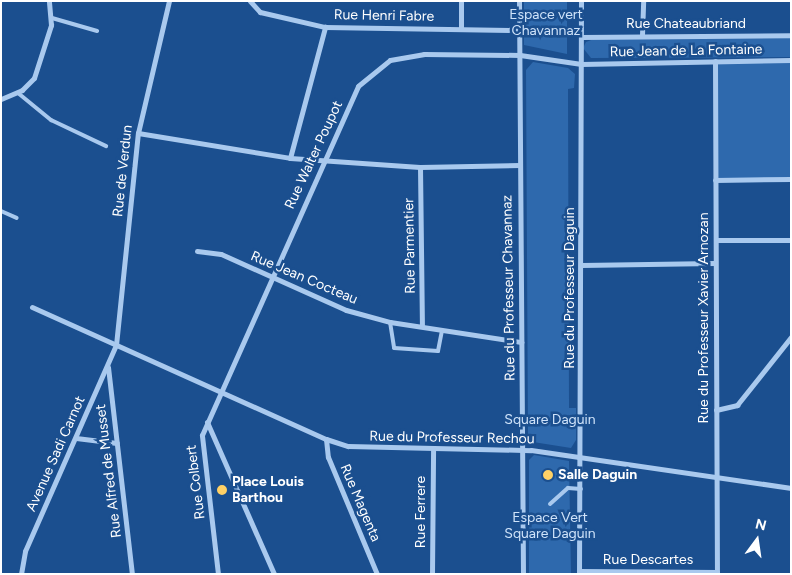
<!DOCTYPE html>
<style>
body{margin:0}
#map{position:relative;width:792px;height:575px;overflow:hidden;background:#1b4f8f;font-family:Figtree,sans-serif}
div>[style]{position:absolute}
.green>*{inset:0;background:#2e69ad}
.service>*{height:4px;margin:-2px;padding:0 2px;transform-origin:2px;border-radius:2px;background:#a9c9ee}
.minor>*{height:5px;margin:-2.5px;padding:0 2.5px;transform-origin:2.5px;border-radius:2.5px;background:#a9c9ee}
.dots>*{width:14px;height:14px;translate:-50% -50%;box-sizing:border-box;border:2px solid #1b4f8f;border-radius:50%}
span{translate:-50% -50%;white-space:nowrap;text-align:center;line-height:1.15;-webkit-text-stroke:5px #1b4f8f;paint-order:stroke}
.park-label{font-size:14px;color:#cfe3fa}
.street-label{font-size:14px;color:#fff}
.poi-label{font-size:14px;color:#fff;font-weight:700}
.left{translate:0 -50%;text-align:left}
.frame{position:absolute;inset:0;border:2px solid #fff;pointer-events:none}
.north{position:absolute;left:732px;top:515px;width:50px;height:50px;-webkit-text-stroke:4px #1b4f8f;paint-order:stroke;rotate:14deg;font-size:14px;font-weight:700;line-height:20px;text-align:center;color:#fff}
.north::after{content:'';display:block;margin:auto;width:18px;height:22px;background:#fff;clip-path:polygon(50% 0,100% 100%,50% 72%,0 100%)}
</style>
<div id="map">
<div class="green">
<i style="clip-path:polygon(524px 1px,567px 1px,567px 54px,524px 45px)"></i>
<i style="clip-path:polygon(791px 38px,791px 57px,591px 58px,583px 48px,586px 42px,594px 39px)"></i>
<i style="clip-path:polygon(791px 60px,791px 179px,715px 180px,715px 61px)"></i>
<i style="clip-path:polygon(533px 62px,568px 68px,575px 74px,574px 88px,568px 89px,569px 408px,576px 408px,576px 440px,571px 448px,533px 442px,528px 438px,526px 70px)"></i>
<i style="clip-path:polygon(534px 455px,569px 461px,571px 574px,529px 574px,529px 460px)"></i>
</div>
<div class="service">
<i style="left:52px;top:18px;width:47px;rotate:16.1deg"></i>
<i style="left:18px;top:93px;width:43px;rotate:39.3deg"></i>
<i style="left:51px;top:120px;width:61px;rotate:25.3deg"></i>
<i style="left:1px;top:211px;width:17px;rotate:24deg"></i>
<i style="left:390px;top:322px;width:26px;rotate:81deg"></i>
<i style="left:394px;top:348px;width:44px;rotate:3.9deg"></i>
<i style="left:438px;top:351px;width:21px;rotate:-79deg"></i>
<i style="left:550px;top:504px;width:24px;rotate:-42deg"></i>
<i style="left:568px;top:488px;width:13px;rotate:4deg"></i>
</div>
<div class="minor">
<i style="left:250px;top:1px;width:15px;rotate:48deg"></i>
<i style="left:260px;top:12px;width:67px;rotate:13deg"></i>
<i style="left:519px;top:1px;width:573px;rotate:89.6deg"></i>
<i style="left:461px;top:29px;width:28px;rotate:-90deg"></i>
<i style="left:642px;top:35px;width:34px;rotate:-88deg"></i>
<i style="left:581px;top:37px;width:210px;rotate:-0.5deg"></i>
<i style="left:715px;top:61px;width:513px;rotate:89.78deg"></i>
<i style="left:1px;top:99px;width:23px;rotate:-23deg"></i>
<i style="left:22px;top:90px;width:17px;rotate:-45deg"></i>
<i style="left:34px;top:78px;width:56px;rotate:-72.2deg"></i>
<i style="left:51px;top:25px;width:24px;rotate:-95deg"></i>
<i style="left:138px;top:133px;width:154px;rotate:9.3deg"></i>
<i style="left:290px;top:158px;width:130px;rotate:4deg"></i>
<i style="left:420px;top:167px;width:100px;rotate:-1.1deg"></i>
<i style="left:290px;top:158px;width:136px;rotate:-75deg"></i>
<i style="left:325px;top:27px;width:194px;rotate:0.9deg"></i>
<i style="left:420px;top:167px;width:158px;rotate:89.3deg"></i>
<i style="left:715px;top:180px;width:76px;rotate:-0.8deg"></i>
<i style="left:716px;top:240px;width:75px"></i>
<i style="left:197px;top:251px;width:24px;rotate:7deg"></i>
<i style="left:221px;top:254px;width:137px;rotate:24.1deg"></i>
<i style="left:346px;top:310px;width:46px;rotate:15.3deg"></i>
<i style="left:390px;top:322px;width:133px;rotate:8.7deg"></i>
<i style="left:581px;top:265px;width:134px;rotate:-0.9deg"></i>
<i style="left:32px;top:307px;width:322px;rotate:24.2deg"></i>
<i style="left:326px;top:439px;width:23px;rotate:18deg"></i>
<i style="left:348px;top:446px;width:183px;rotate:1.3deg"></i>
<i style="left:531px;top:450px;width:263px;rotate:8.3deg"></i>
<i style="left:108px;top:367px;width:208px;rotate:83.4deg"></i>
<i style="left:716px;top:410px;width:22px;rotate:-13deg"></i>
<i style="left:737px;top:405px;width:87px;rotate:-51.5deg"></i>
<i style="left:207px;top:422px;width:166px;rotate:66.2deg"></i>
<i style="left:76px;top:438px;width:41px;rotate:7deg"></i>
<i style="left:326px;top:439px;width:18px;rotate:84deg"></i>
<i style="left:328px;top:457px;width:127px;rotate:67.3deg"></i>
<i style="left:579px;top:571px;width:138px;rotate:0.4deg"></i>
<i style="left:21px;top:574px;width:23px;rotate:-80deg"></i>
<i style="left:25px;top:551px;width:225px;rotate:-66.2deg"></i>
<i style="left:116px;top:345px;width:213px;rotate:-84.1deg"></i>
<i style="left:138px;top:133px;width:136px;rotate:-76.8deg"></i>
<i style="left:218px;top:574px;width:140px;rotate:-96.6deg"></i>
<i style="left:202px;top:435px;width:382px;rotate:-65.9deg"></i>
<i style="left:358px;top:86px;width:41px;rotate:-39.1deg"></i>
<i style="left:390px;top:60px;width:35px;rotate:-10deg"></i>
<i style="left:424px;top:54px;width:96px;rotate:0.6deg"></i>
<i style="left:520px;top:55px;width:62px;rotate:8.4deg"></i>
<i style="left:581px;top:64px;width:210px;rotate:-1.1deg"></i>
<i style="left:432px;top:574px;width:124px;rotate:-89.5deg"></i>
<i style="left:579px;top:574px;width:573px;rotate:-89.8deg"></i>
</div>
<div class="dots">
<i style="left:548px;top:475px;background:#ffd166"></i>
<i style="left:222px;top:490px;background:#ffd166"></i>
</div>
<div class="park-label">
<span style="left:546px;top:23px">Espace vert<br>Chavannaz</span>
<span style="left:550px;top:420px">Square Daguin</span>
<span style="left:550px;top:526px">Espace Vert<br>Square Daguin</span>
</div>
<div class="street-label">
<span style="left:384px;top:16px;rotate:1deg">Rue Henri Fabre</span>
<span style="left:686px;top:24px">Rue Chateaubriand</span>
<span style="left:686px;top:51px;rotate:-1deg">Rue Jean de La Fontaine</span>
<span style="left:314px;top:155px;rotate:-65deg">Rue Walter Poupot</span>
<span style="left:123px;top:171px;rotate:-84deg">Rue de Verdun</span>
<span style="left:410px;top:246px;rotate:-91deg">Rue Parmentier</span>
<span style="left:304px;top:278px;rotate:23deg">Rue Jean Cocteau</span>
<span style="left:509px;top:288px;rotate:-91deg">Rue du Professeur Chavannaz</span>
<span style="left:570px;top:288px;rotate:-90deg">Rue du Professeur Daguin</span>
<span style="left:704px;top:318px;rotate:-90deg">Rue du Professeur Xavier Arnozan</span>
<span style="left:452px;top:438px;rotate:1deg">Rue du Professeur Rechou</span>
<span style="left:56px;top:454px;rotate:-66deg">Avenue Sadi Carnot</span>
<span style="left:109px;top:471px;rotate:-97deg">Rue Alfred de Musset</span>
<span style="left:196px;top:482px;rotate:-97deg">Rue Colbert</span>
<span style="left:360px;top:503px;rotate:67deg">Rue Magenta</span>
<span style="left:421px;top:512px;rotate:-90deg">Rue Ferrere</span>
<span style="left:648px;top:560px">Rue Descartes</span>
</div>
<div class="poi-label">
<span class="left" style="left:558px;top:475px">Salle Daguin</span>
<span class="left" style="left:232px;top:490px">Place Louis<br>Barthou</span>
</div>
<div class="frame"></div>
<div class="north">N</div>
</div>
